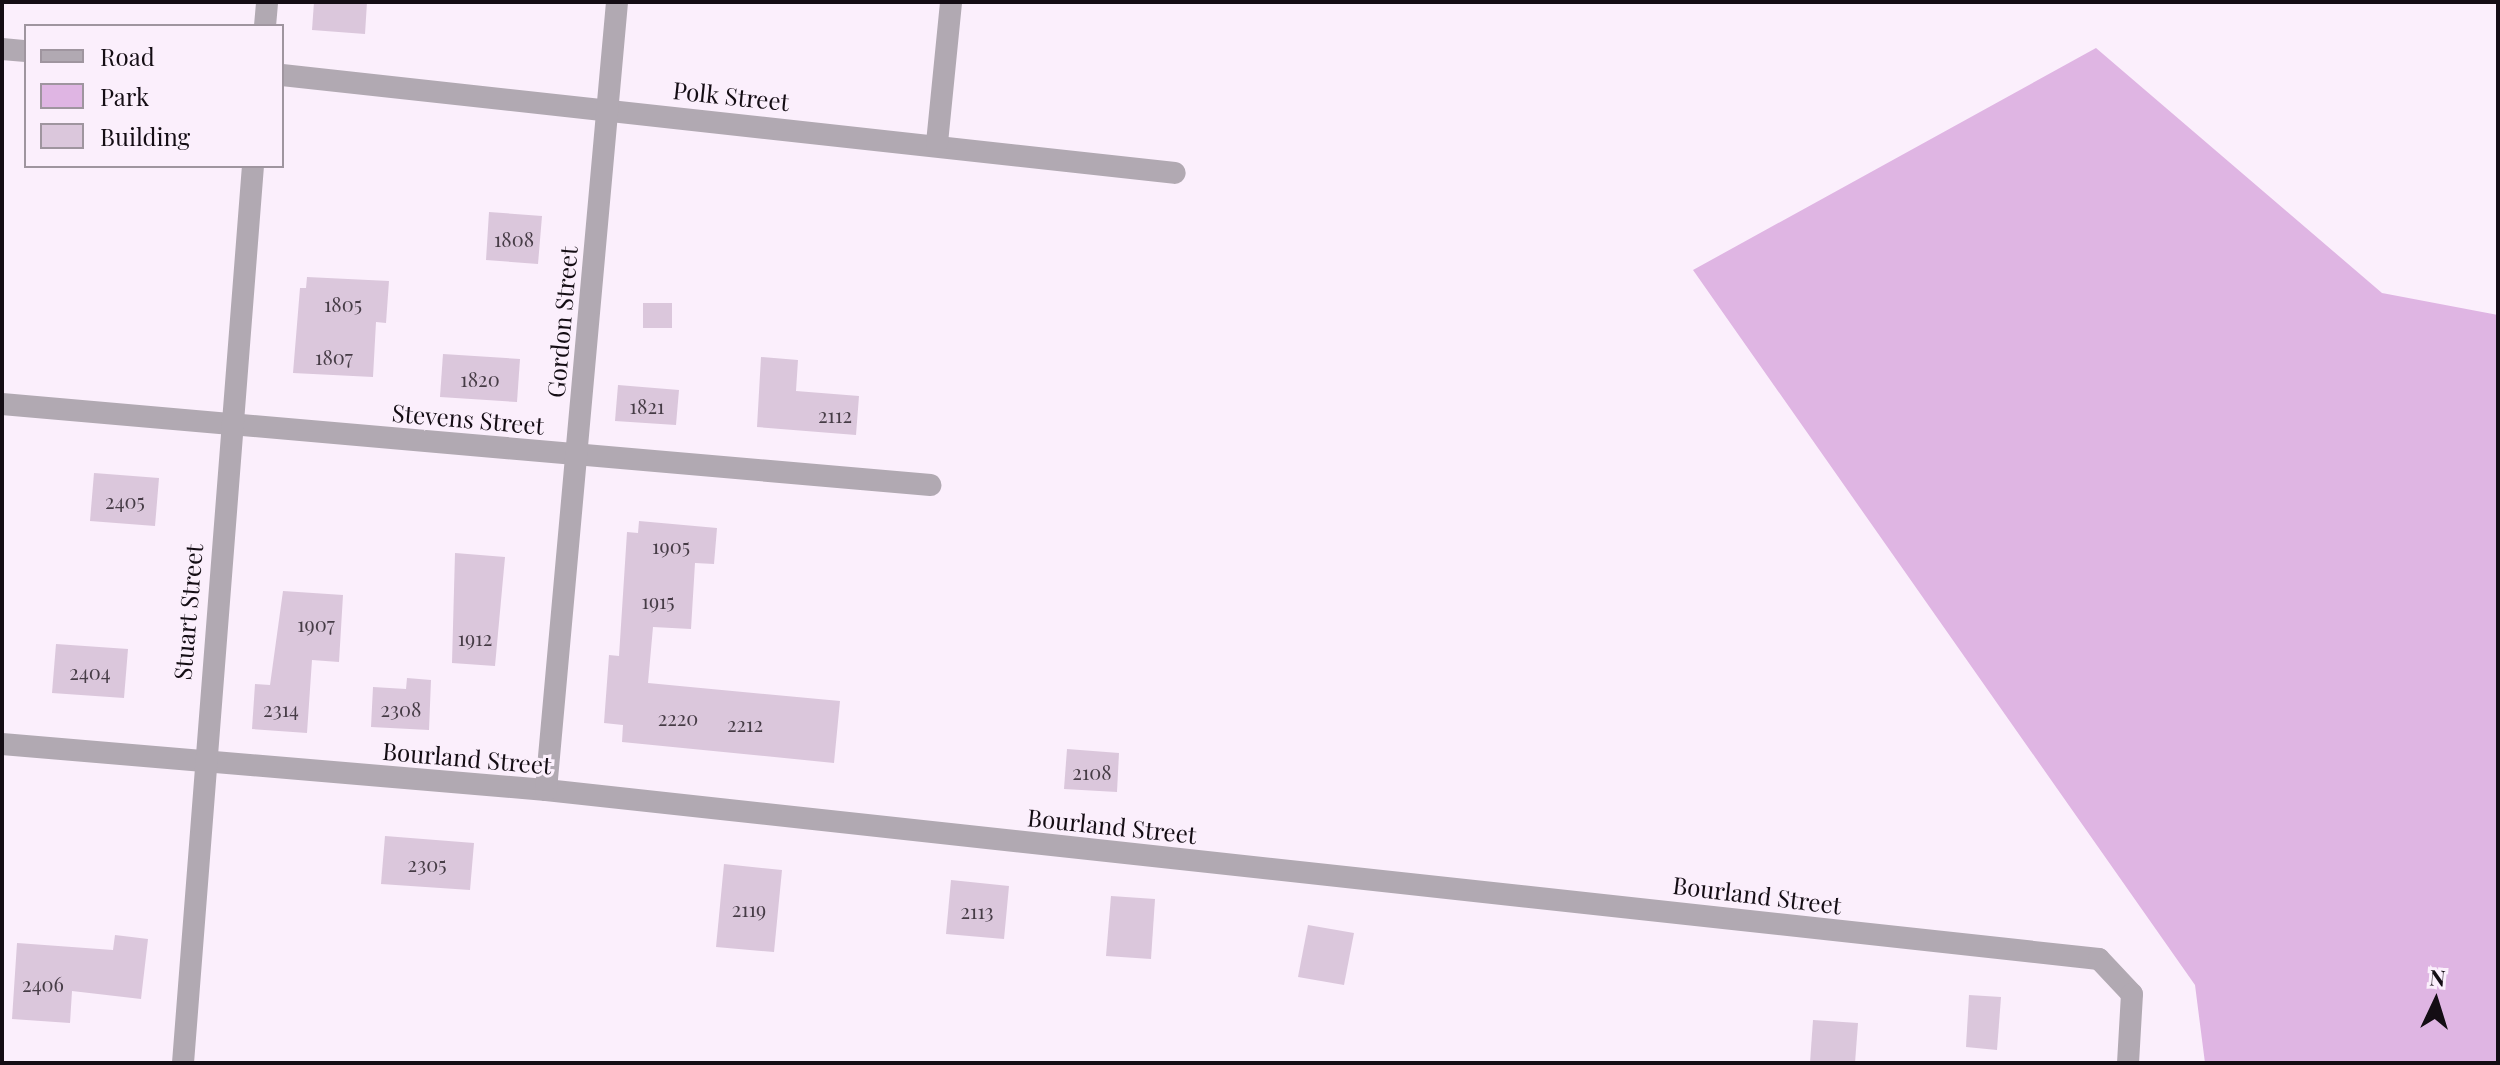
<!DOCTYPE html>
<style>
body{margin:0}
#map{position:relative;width:2500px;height:1065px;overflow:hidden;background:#fbeffc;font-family:"Playfair Display",serif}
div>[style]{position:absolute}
.green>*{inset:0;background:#dfb5e3}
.building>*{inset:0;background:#dbc7dc}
.minor>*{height:22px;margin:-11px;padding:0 11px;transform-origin:11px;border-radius:11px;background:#b1a9b2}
span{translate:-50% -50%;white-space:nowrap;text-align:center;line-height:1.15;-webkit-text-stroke:6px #fbeffc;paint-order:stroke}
.number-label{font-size:20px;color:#463c46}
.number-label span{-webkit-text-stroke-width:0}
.street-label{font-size:24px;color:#140d14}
.frame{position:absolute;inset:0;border:4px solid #140d14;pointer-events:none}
.legend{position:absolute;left:24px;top:24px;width:260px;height:144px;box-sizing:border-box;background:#fbeffc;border:2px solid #9f959f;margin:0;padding:10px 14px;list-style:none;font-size:24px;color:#140d14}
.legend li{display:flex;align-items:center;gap:16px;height:40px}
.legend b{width:40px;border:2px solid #9f959f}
.north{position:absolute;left:2396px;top:961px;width:80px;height:80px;-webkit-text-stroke:6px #fbeffc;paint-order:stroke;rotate:4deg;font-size:22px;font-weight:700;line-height:32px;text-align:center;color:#140d14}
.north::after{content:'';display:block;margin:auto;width:28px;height:36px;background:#140d14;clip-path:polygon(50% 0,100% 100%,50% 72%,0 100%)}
</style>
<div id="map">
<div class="green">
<i style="clip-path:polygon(2096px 48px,2382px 293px,2498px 315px,2498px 1063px,2205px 1063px,2195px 985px,1693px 270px)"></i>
</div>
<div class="building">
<i style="clip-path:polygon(314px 2px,367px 2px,365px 34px,312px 30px)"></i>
<i style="clip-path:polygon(489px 212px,542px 216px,538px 264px,486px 260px)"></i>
<i style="clip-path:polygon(307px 277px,389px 281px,386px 323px,376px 322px,373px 377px,293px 373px,300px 288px,306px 288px)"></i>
<i style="clip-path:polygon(643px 303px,672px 303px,672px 328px,643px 328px)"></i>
<i style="clip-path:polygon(443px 354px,520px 359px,517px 402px,440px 397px)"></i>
<i style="clip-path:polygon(761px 357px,798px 360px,796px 391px,859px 396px,856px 435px,757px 427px)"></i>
<i style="clip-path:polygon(618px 385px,679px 390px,676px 425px,615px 421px)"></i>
<i style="clip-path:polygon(94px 473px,159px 478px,155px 526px,90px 521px)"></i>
<i style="clip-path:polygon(639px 521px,717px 528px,714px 564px,695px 563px,691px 629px,653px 627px,648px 683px,840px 701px,834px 763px,622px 742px,623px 725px,604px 723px,609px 655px,619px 656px,627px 532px,638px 533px)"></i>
<i style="clip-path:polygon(455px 553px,505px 557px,495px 666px,452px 663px)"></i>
<i style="clip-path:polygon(283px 591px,343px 595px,339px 662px,312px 660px,307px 733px,252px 729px,255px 684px,270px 685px)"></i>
<i style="clip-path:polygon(56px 644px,128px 649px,124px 698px,52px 693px)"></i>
<i style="clip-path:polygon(407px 678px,431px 680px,429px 730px,371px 727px,373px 687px,406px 689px)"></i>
<i style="clip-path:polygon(1067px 749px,1119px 753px,1117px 792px,1064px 789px)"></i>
<i style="clip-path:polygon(385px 836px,474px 843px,470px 890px,381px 884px)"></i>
<i style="clip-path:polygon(724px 864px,782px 870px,774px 952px,716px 947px)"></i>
<i style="clip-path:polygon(951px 880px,1009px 886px,1004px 939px,946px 934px)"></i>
<i style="clip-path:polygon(1111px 896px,1155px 899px,1151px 959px,1106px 956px)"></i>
<i style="clip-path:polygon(1308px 925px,1354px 933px,1344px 985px,1298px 977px)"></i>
<i style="clip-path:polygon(115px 935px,148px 939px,141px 999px,72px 991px,70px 1023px,12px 1019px,17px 943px,113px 950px)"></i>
<i style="clip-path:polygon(1969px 995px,2001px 997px,1997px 1050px,1966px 1047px)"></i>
<i style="clip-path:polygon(1813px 1020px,1858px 1023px,1855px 1063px,1810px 1063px)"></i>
</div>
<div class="minor">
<i style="left:265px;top:26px;width:24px;rotate:-85deg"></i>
<i style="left:2px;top:49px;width:24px;rotate:5deg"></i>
<i style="left:282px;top:75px;width:898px;rotate:6.26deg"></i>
<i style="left:937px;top:143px;width:142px;rotate:-84.3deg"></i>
<i style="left:2px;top:404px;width:932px;rotate:4.99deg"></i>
<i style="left:2px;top:744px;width:546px;rotate:4.83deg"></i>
<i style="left:546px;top:790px;width:1562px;rotate:6.21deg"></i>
<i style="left:2099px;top:959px;width:48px;rotate:46.7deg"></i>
<i style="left:2132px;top:994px;width:69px;rotate:93.3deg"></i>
<i style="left:546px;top:790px;width:791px;rotate:-84.85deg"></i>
<i style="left:183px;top:1063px;width:900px;rotate:-85.54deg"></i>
</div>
<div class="number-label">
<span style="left:514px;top:238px">1808</span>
<span style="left:343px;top:303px">1805</span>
<span style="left:334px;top:356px">1807</span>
<span style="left:480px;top:378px">1820</span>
<span style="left:647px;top:405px">1821</span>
<span style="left:835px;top:414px">2112</span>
<span style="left:125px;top:500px">2405</span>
<span style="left:671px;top:545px">1905</span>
<span style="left:658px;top:600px">1915</span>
<span style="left:316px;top:623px">1907</span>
<span style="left:475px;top:637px">1912</span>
<span style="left:90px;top:671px">2404</span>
<span style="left:281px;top:708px">2314</span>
<span style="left:401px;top:708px">2308</span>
<span style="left:678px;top:717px">2220</span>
<span style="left:745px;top:723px">2212</span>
<span style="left:1092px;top:771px">2108</span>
<span style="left:427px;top:863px">2305</span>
<span style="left:749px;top:908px">2119</span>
<span style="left:977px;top:910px">2113</span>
<span style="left:43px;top:983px">2406</span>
</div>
<div class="street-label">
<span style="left:731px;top:96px;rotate:6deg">Polk Street</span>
<span style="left:562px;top:322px;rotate:-85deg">Gordon Street</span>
<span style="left:468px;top:419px;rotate:5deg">Stevens Street</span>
<span style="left:188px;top:612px;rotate:-85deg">Stuart Street</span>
<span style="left:467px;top:758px;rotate:5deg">Bourland Street</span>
<span style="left:1112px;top:826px;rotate:6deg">Bourland Street</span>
<span style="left:1757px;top:895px;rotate:7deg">Bourland Street</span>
</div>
<div class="frame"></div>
<ul class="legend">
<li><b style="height:10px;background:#b1a9b2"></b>Road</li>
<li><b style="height:22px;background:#dfb5e3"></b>Park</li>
<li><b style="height:22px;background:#dbc7dc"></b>Building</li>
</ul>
<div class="north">N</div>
</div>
